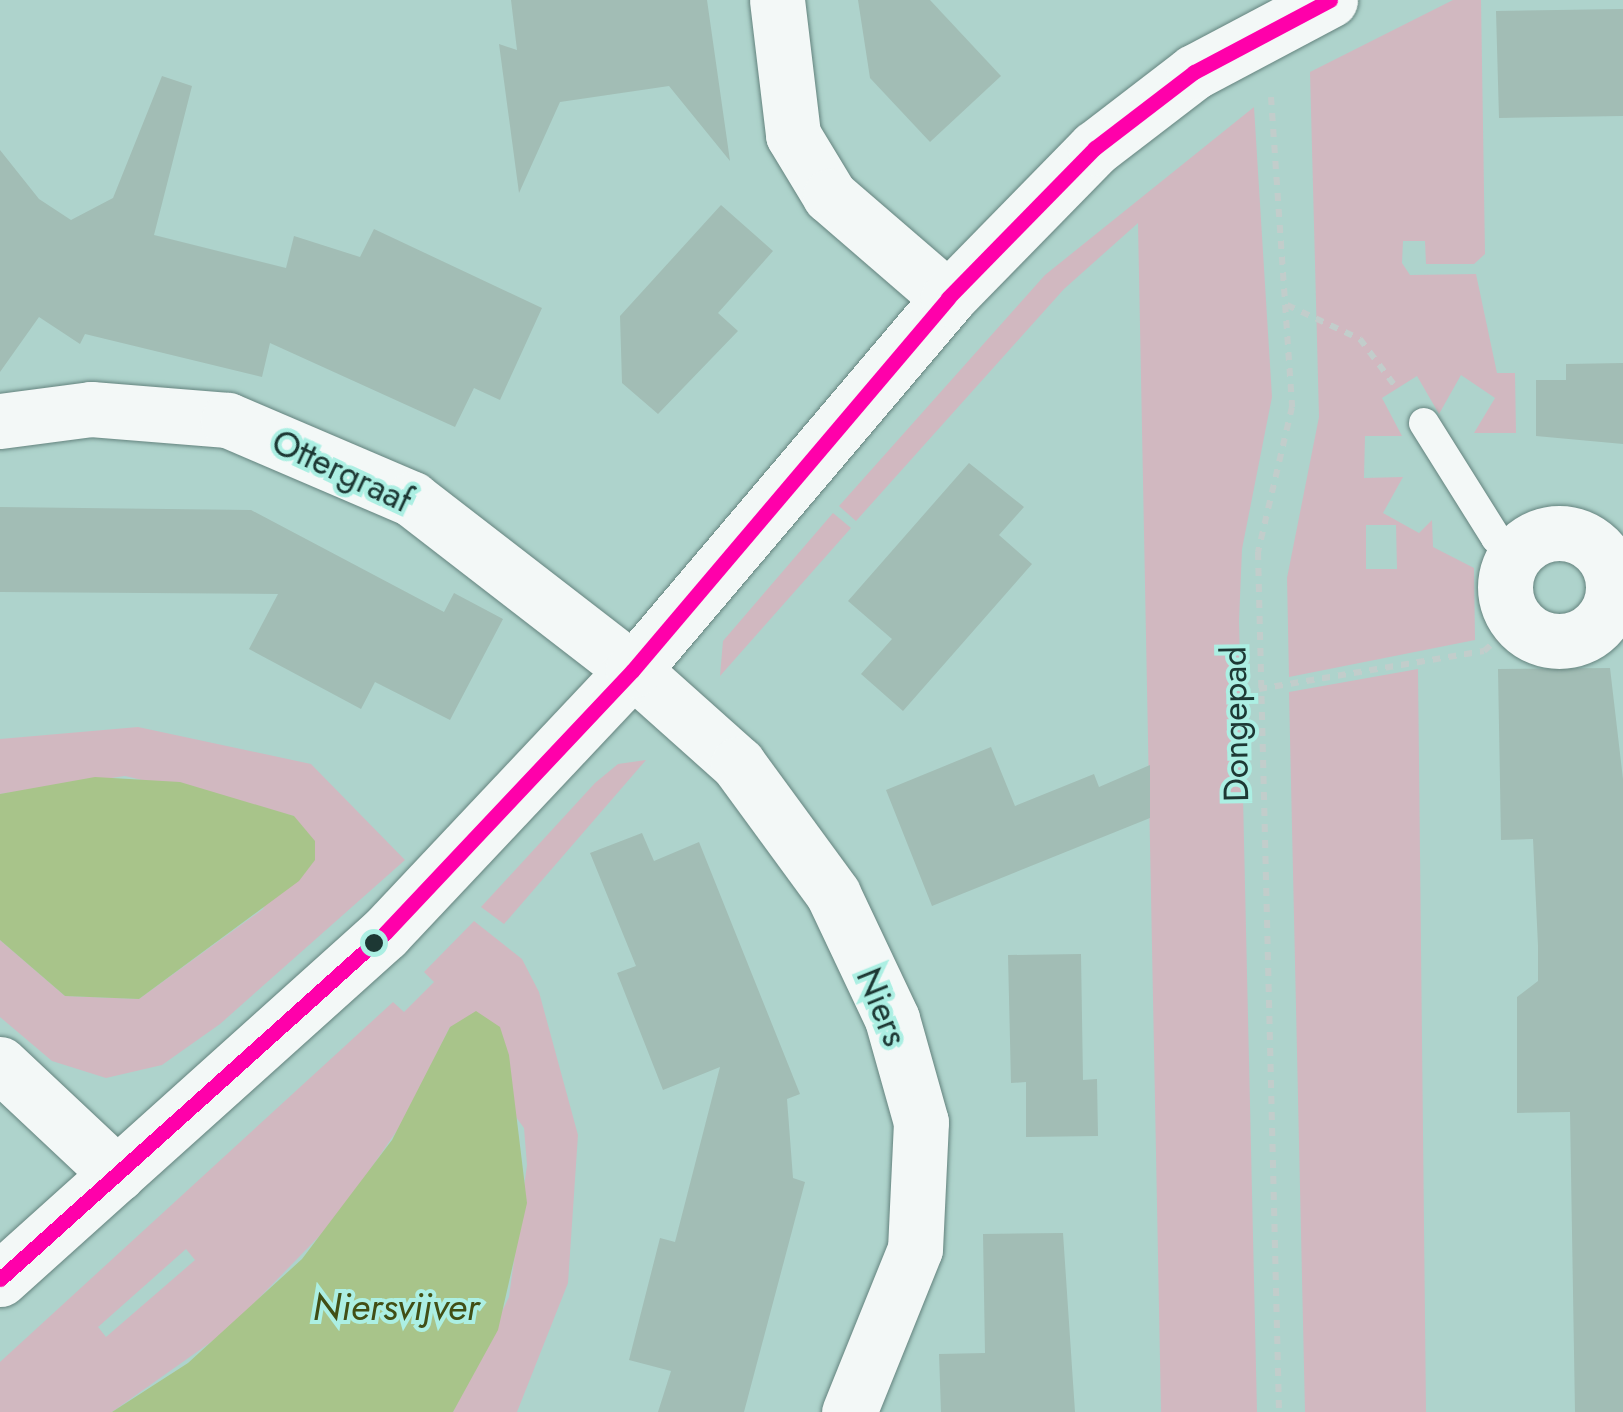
<!DOCTYPE html>
<style>
body{margin:0}
#map{position:relative;width:1623px;height:1412px;overflow:hidden;background:#aed3cc;font-family:Jost,sans-serif}
div>[style]{position:absolute}
.green>*{inset:0;background:#d1b8c0}
.water>*{inset:0;background:#a8c48a}
.building>*{inset:0;background:#a2bdb5}
.path>*{height:6px;margin-top:-3px;transform-origin:0;background:repeating-linear-gradient(90deg,#c2cdcb 0 8px,transparent 0 16px)}
.roads{filter:drop-shadow(0 0 2px #64837e) drop-shadow(0 0 2px #64837e)}
.lane>*{height:30px;margin:-15px;padding:0 15px;transform-origin:15px;border-radius:15px;background:#f3f8f7}
.street>*{height:55px;margin:-27.5px;padding:0 27.5px;transform-origin:27.5px;border-radius:27.5px;background:#f3f8f7}
.street>.ring{margin:-27.5px;padding:0;box-sizing:content-box;background:none;border:55px solid #f3f8f7;border-radius:50%}
.bus-1>*{height:15px;margin:-7.5px;padding:0 7.5px;transform-origin:7.5px;border-radius:7.5px;background:#f0a}
.dots>*{width:28px;height:28px;translate:-50% -50%;box-sizing:border-box;border:5px solid #acefe3;border-radius:50%}
span{translate:-50% -50%;white-space:nowrap;text-align:center;line-height:1.15;-webkit-text-stroke:8px #acefe3;paint-order:stroke}
.street-label{font-size:35px;color:#1d3834}
.water-label{font-size:38px;color:#414f15;font-style:italic}
</style>
<div id="map">
<div class="green">
<i style="clip-path:polygon(evenodd,1453px 0,1481px 0,1485px 254px,1474px 264px,1426px 264px,1425px 241px,1403px 241px,1402px 263px,1410px 275px,1476px 274px,1497px 373px,1515px 373px,1516px 433px,1474px 433px,1495px 398px,1461px 375px,1439px 414px,1417px 376px,1382px 398px,1402px 436px,1365px 436px,1364px 478px,1403px 477px,1383px 513px,1419px 533px,1432px 520px,1433px 547px,1474px 568px,1475px 640px,1289px 677px,1287px 578px,1319px 417px,1310px 72px,1453px 0,1366px 525px,1396px 525px,1397px 569px,1366px 569px,1366px 525px)"></i>
<i style="clip-path:polygon(1254px 107px,1272px 397px,1242px 549px,1239px 621px,1257px 1412px,1161px 1412px,1138px 223px,1064px 289px,856px 521px,839px 506px,1045px 275px)"></i>
<i style="clip-path:polygon(833px 513px,851px 528px,720px 676px,723px 641px)"></i>
<i style="clip-path:polygon(1418px 669px,1426px 1412px,1305px 1412px,1289px 692px)"></i>
<i style="clip-path:polygon(138px 727px,311px 764px,405px 860px,220px 1024px,162px 1065px,106px 1078px,52px 1061px,0 1017px,0 940px,65px 996px,139px 999px,263px 909px,294px 816px,125px 776px,0 794px,0 739px)"></i>
<i style="clip-path:polygon(646px 760px,504px 924px,481px 907px,595px 783px,618px 764px)"></i>
<i style="clip-path:polygon(evenodd,474px 921px,522px 959px,539px 992px,578px 1135px,568px 1283px,517px 1412px,453px 1412px,509px 1297px,527px 1165px,524px 1128px,450px 1027px,405px 1119px,336px 1219px,228px 1330px,112px 1412px,0 1412px,0 1362px,393px 1002px,404px 1012px,434px 982px,424px 972px,474px 921px,186px 1249px,195px 1260px,106px 1337px,98px 1327px,186px 1249px)"></i>
</div>
<div class="water">
<i style="clip-path:polygon(95px 777px,180px 782px,294px 816px,315px 841px,315px 860px,299px 881px,139px 999px,65px 996px,0 940px,0 794px)"></i>
<i style="clip-path:polygon(476px 1011px,500px 1027px,509px 1055px,527px 1203px,498px 1330px,453px 1412px,112px 1412px,188px 1363px,302px 1259px,392px 1140px,450px 1027px)"></i>
</div>
<div class="building">
<i style="clip-path:polygon(511px 0,707px 0,730px 161px,669px 86px,560px 102px,519px 193px,499px 44px,517px 50px)"></i>
<i style="clip-path:polygon(858px 0,930px 0,1001px 76px,930px 142px,870px 78px)"></i>
<i style="clip-path:polygon(1623px 9px,1623px 116px,1499px 118px,1496px 11px)"></i>
<i style="clip-path:polygon(162px 76px,192px 86px,154px 235px,286px 268px,294px 236px,360px 257px,374px 229px,542px 308px,500px 400px,474px 388px,455px 427px,270px 343px,262px 377px,85px 334px,80px 344px,39px 317px,0 372px,0 150px,39px 199px,71px 220px,113px 198px)"></i>
<i style="clip-path:polygon(721px 205px,773px 251px,718px 313px,738px 331px,658px 414px,622px 383px,620px 316px)"></i>
<i style="clip-path:polygon(1623px 363px,1623px 444px,1536px 436px,1536px 380px,1566px 380px,1566px 364px)"></i>
<i style="clip-path:polygon(969px 463px,1024px 507px,999px 535px,1032px 564px,903px 711px,861px 674px,892px 639px,848px 601px)"></i>
<i style="clip-path:polygon(0 507px,251px 510px,444px 612px,454px 593px,503px 619px,450px 720px,375px 682px,361px 709px,249px 649px,278px 594px,0 592px)"></i>
<i style="clip-path:polygon(1610px 668px,1623px 779px,1623px 1412px,1575px 1412px,1570px 1112px,1517px 1113px,1517px 997px,1538px 981px,1538px 946px,1533px 839px,1501px 840px,1498px 669px)"></i>
<i style="clip-path:polygon(991px 747px,1015px 806px,1094px 774px,1099px 787px,1150px 765px,1150px 818px,932px 906px,886px 790px)"></i>
<i style="clip-path:polygon(642px 833px,654px 861px,699px 842px,800px 1094px,787px 1099px,793px 1178px,805px 1182px,744px 1412px,658px 1412px,671px 1371px,629px 1360px,660px 1238px,675px 1242px,720px 1067px,663px 1090px,617px 973px,636px 966px,590px 853px)"></i>
<i style="clip-path:polygon(1081px 954px,1083px 1080px,1097px 1079px,1098px 1136px,1026px 1137px,1026px 1082px,1011px 1083px,1008px 955px)"></i>
<i style="clip-path:polygon(1063px 1233px,1075px 1412px,941px 1412px,939px 1354px,985px 1353px,983px 1234px)"></i>
</div>
<div class="path">
<i style="left:1271px;top:97px;width:311px;rotate:86.1deg"></i>
<i style="left:1292px;top:407px;width:149px;rotate:103.2deg"></i>
<i style="left:1258px;top:552px;width:860px;rotate:88.6deg"></i>
<i style="left:1287px;top:305px;width:81px;rotate:25deg"></i>
<i style="left:1360px;top:339px;width:59px;rotate:53.3deg"></i>
<i style="left:1259px;top:689px;width:228px;rotate:-9.6deg"></i>
<i style="left:1484px;top:651px;width:44px;rotate:-41.3deg"></i>
</div>
<div class="roads">
<div class="lane">
<i style="left:1424px;top:423px;width:136px;rotate:57.9deg"></i>
<i style="left:1496px;top:538px;width:27px;rotate:34deg"></i>
</div>
<div class="street">
<i style="left:777px;top:0;width:136px;rotate:83.2deg"></i>
<i style="left:793px;top:135px;width:71px;rotate:58.8deg"></i>
<i style="left:830px;top:196px;width:156px;rotate:40.8deg"></i>
<i style="left:0;top:421px;width:92px;rotate:-7.5deg"></i>
<i style="left:91px;top:409px;width:137px;rotate:4.6deg"></i>
<i style="left:228px;top:420px;width:200px;rotate:23.2deg"></i>
<i style="left:412px;top:499px;width:279px;rotate:37.7deg"></i>
<i style="left:633px;top:670px;width:141px;rotate:41.8deg"></i>
<i style="left:738px;top:764px;width:161px;rotate:53.8deg"></i>
<i style="left:833px;top:894px;width:138px;rotate:64.7deg"></i>
<i style="left:892px;top:1019px;width:107px;rotate:74.3deg"></i>
<i style="left:921px;top:1122px;width:127px;rotate:92.7deg"></i>
<i style="left:915px;top:1249px;width:176px;rotate:112deg"></i>
<i class="ring" style="left:1505px;top:533px;width:53px;height:53px"></i>
<i style="left:0;top:1064px;width:161px;rotate:43.2deg"></i>
<i style="left:0;top:1279px;width:518px;rotate:-41.95deg"></i>
<i style="left:385px;top:933px;width:361px;rotate:-46.7deg"></i>
<i style="left:633px;top:670px;width:487px;rotate:-49.7deg"></i>
<i style="left:948px;top:298px;width:210px;rotate:-45.6deg"></i>
<i style="left:1095px;top:148px;width:125px;rotate:-37.5deg"></i>
<i style="left:1194px;top:72px;width:154px;rotate:-27.9deg"></i>
</div>
</div>
<div class="bus-1">
<i style="left:0;top:1279px;width:518px;rotate:-41.95deg"></i>
<i style="left:385px;top:933px;width:361px;rotate:-46.7deg"></i>
<i style="left:633px;top:670px;width:487px;rotate:-49.7deg"></i>
<i style="left:948px;top:298px;width:210px;rotate:-45.6deg"></i>
<i style="left:1095px;top:148px;width:125px;rotate:-37.5deg"></i>
<i style="left:1194px;top:72px;width:154px;rotate:-27.9deg"></i>
</div>
<div class="dots">
<i style="left:374px;top:943px;background:#1d3834"></i>
</div>
<div class="street-label">
<span style="left:342px;top:471px;rotate:25deg">Ottergraaf</span>
<span style="left:1235px;top:724px;rotate:-91deg">Dongepad</span>
<span style="left:882px;top:1007px;rotate:68deg">Niers</span>
</div>
<div class="water-label">
<span style="left:396px;top:1307px">Niersvijver</span>
</div>
</div>
